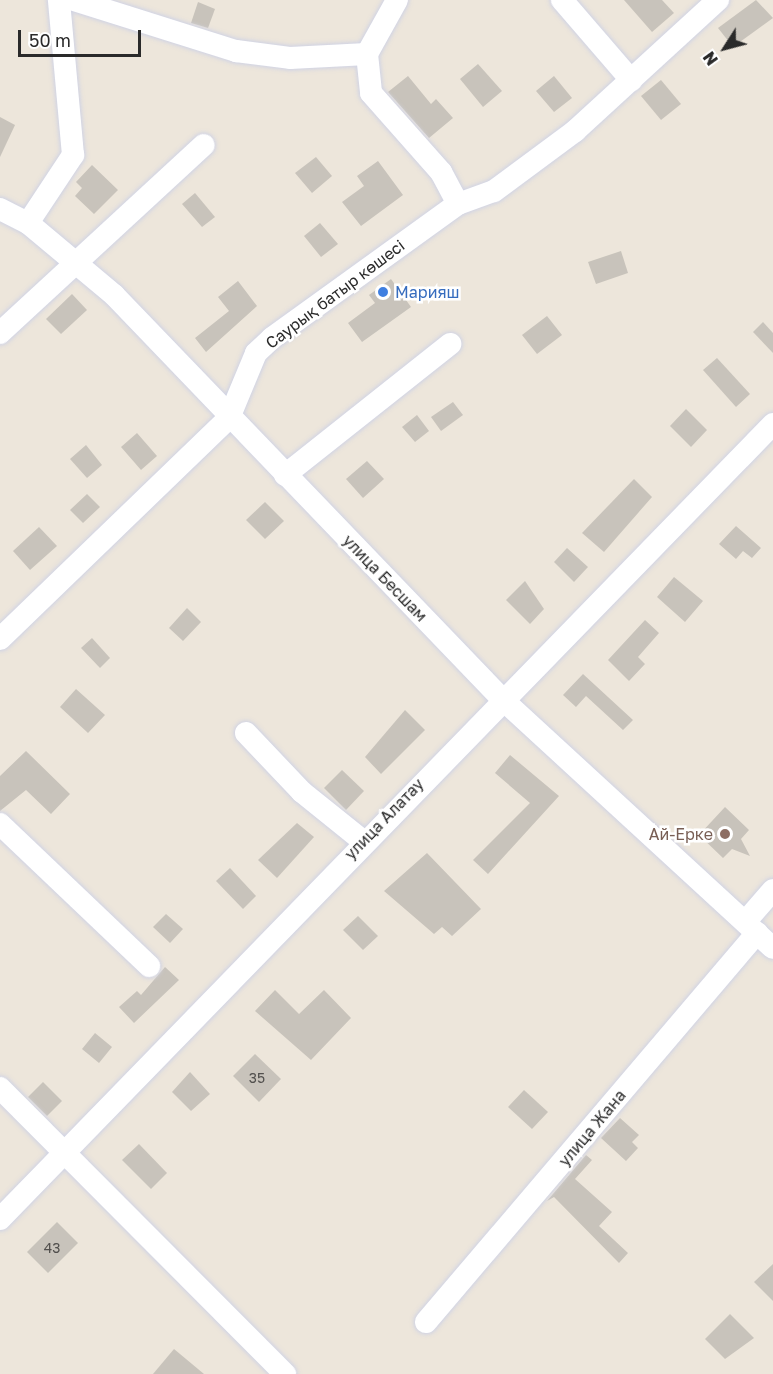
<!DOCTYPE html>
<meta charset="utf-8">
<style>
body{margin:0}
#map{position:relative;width:773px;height:1374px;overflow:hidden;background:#ede6db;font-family:"Golos Text",sans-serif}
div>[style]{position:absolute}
.building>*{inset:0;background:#c8c3bb}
.roads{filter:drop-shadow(0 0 2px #d0d3e4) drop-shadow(0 0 2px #d0d3e4)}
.minor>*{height:22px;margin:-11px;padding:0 11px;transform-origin:11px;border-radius:11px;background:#fff}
.dots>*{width:16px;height:16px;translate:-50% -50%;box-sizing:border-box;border:3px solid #fff;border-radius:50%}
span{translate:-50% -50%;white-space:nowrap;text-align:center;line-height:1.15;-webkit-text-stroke:5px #fff;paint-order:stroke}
.number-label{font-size:14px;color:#52504e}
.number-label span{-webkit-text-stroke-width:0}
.shop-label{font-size:16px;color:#366cbe}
.left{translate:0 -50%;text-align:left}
.street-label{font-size:16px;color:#2a2a2a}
.education-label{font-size:16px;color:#785e54}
.right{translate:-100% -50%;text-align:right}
.north{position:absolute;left:695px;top:18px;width:60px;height:60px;-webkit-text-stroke:4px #fff;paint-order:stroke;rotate:234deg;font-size:16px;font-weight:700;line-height:24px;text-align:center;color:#2a2a2a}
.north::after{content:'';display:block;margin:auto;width:21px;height:27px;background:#2a2a2a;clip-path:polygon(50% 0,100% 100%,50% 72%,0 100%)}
.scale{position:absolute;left:18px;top:30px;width:123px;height:27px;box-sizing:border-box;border:3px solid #2a2a2a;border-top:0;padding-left:8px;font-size:18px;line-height:21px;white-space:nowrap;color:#2a2a2a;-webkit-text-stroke:4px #fff;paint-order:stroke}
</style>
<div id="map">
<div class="building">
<i style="clip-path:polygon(624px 0,662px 0,674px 13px,652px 32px)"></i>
<i style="clip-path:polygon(756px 0,773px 18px,733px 47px,718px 28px)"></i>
<i style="clip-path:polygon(198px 2px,215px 9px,208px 28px,191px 23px)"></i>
<i style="clip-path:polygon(478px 64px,502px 91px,483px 107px,460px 79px)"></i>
<i style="clip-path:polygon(408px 76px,431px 104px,436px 99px,453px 118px,429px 138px,388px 92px)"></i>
<i style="clip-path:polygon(554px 76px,572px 98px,554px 112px,536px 91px)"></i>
<i style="clip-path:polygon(661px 80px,681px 104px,661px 120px,641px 96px)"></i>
<i style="clip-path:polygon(0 117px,15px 125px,0 157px)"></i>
<i style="clip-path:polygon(316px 157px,332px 176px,312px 193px,295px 173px)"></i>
<i style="clip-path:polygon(378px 161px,403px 195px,361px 226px,342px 202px,364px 186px,357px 176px)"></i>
<i style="clip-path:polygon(92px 165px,118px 190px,94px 214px,75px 196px,82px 188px,76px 182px)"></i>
<i style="clip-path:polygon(195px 193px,215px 217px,202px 227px,182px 204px)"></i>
<i style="clip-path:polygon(320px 223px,338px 244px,321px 257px,304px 236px)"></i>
<i style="clip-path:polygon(621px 251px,628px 273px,596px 284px,588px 262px)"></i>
<i style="clip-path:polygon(391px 279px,411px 307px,362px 342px,348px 323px,375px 303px,369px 295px)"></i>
<i style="clip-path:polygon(238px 281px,257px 306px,206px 352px,195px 338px,229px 311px,218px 297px)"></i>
<i style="clip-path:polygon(72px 294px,87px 310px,61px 334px,46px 319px)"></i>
<i style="clip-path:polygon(547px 316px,562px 335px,537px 354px,522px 335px)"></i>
<i style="clip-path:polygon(763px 322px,773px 333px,773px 353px,753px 332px)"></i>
<i style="clip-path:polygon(717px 358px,750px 394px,736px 407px,703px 370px)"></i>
<i style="clip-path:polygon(453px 402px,463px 415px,441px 431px,431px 417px)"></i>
<i style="clip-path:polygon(686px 409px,707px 430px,691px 447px,670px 426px)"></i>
<i style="clip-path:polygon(417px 415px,429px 431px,415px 442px,402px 427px)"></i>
<i style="clip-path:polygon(137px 433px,157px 456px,141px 470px,121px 447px)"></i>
<i style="clip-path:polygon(86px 445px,102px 465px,87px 478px,70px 459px)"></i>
<i style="clip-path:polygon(367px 461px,384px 479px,363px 498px,346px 479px)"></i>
<i style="clip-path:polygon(634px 479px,652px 497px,604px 552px,582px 533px)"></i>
<i style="clip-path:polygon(87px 494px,100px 507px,83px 523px,70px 510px)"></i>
<i style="clip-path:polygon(265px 502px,284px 521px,265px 539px,246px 520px)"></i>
<i style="clip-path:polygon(736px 526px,761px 548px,752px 558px,743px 551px,736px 559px,719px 544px)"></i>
<i style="clip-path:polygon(39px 527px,57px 546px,30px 570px,13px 551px)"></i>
<i style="clip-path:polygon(567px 548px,588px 567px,574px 582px,554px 562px)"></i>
<i style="clip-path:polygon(674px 577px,703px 601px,685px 622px,657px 597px)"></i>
<i style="clip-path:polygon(525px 581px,544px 609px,530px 624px,506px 600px)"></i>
<i style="clip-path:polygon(187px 608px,201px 622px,183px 641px,169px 628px)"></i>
<i style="clip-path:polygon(645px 620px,659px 633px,638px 657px,645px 664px,629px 681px,608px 660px)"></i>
<i style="clip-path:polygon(92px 638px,110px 658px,100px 668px,81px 648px)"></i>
<i style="clip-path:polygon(583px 674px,633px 720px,623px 730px,586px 696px,576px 707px,563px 695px)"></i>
<i style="clip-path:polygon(76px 689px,105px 715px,88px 733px,60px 707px)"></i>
<i style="clip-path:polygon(405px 710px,425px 730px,381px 774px,365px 757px)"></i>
<i style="clip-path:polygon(26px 751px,70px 794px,51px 814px,26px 790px,0 811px,0 776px)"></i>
<i style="clip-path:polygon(510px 755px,559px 796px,488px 874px,473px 860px,530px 803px,495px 773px)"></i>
<i style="clip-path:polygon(342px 770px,364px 791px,346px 810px,324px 788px)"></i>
<i style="clip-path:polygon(725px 807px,749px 830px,741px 839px,750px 856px,732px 849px,723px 858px,699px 835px)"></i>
<i style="clip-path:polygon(297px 823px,314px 837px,277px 878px,258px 860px)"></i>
<i style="clip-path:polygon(427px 853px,481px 909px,452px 936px,442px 927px,434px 934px,384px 891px)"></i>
<i style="clip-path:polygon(230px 868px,256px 896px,243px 909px,216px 881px)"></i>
<i style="clip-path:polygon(166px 914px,183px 929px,170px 943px,153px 927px)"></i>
<i style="clip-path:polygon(358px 916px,378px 936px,363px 950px,343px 930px)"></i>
<i style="clip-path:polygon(165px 967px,179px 980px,134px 1023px,119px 1007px,137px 991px,141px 995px)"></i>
<i style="clip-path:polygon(275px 990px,299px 1014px,324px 990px,351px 1018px,311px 1060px,255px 1011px)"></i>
<i style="clip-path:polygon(95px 1033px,112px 1047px,99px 1063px,82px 1049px)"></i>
<i style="clip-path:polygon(255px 1054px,281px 1079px,259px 1102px,233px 1076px)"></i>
<i style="clip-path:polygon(190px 1072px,210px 1094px,191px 1111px,172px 1092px)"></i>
<i style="clip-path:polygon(43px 1082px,62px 1101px,47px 1116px,28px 1097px)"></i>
<i style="clip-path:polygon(524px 1090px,548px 1112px,532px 1129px,508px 1107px)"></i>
<i style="clip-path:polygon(620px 1118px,639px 1135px,632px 1142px,638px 1148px,626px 1161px,601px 1138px)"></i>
<i style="clip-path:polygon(139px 1144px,167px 1173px,151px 1189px,122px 1160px)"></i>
<i style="clip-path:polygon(586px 1155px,592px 1160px,575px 1179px,612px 1212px,599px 1226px,628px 1253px,619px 1263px,554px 1197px,547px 1201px)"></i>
<i style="clip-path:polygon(57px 1222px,78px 1243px,48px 1273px,27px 1252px)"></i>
<i style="clip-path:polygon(773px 1264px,773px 1301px,754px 1282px)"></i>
<i style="clip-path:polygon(730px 1314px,754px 1338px,725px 1359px,705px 1339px)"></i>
<i style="clip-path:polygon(174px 1349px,204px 1374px,153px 1374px)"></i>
</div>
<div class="roads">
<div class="minor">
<i style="left:74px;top:0;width:170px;rotate:17.5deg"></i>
<i style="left:236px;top:51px;width:54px;rotate:7.4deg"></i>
<i style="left:290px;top:58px;width:77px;rotate:-3deg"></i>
<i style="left:397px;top:0;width:62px;rotate:119.1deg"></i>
<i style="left:367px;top:54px;width:39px;rotate:84deg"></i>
<i style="left:371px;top:93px;width:106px;rotate:48.5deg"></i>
<i style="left:441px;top:172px;width:36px;rotate:62deg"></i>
<i style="left:562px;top:0;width:106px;rotate:49.2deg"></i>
<i style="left:0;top:209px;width:31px;rotate:27deg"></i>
<i style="left:28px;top:223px;width:112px;rotate:39.9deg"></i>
<i style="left:114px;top:295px;width:559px;rotate:46.16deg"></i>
<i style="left:501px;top:698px;width:369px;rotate:42.6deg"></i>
<i style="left:28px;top:223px;width:82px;rotate:-56.5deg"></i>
<i style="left:73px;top:155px;width:156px;rotate:-95.2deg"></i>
<i style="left:0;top:333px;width:277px;rotate:-42.7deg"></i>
<i style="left:285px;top:475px;width:211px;rotate:-38.4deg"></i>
<i style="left:0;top:639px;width:318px;rotate:-44deg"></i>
<i style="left:229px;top:418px;width:70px;rotate:-67.4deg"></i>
<i style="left:256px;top:353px;width:22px;rotate:-43deg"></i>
<i style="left:272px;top:338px;width:229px;rotate:-35.8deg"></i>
<i style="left:458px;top:204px;width:38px;rotate:-20deg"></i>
<i style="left:494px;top:191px;width:101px;rotate:-36.5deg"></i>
<i style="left:575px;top:131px;width:194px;rotate:-42.5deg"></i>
<i style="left:246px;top:733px;width:81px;rotate:46.5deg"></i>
<i style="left:302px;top:792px;width:78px;rotate:38.8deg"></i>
<i style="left:0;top:824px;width:206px;rotate:43.6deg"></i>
<i style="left:746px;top:921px;width:41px;rotate:-48.9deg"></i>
<i style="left:0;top:1088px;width:404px;rotate:45.1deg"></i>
<i style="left:0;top:1219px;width:1109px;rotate:-45.8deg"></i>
<i style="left:426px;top:1322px;width:511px;rotate:-49.61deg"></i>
</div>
</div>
<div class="dots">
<i style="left:383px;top:292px;background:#3f7fe0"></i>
<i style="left:725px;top:834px;background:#8d6e63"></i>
</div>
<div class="number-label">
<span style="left:257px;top:1078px">35</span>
<span style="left:52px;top:1248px">43</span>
</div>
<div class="shop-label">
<span class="left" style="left:395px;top:292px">Марияш</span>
</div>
<div class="street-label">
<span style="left:335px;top:294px;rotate:-37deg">Саурық батыр көшесі</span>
<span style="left:385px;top:578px;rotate:46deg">улица Бесшам</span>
<span style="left:384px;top:819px;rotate:-46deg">улица Алатау</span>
<span style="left:592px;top:1128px;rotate:-50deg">улица Жана</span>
</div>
<div class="education-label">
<span class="right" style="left:713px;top:834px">Ай-Ерке</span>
</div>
<div class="north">N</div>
<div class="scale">50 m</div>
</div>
